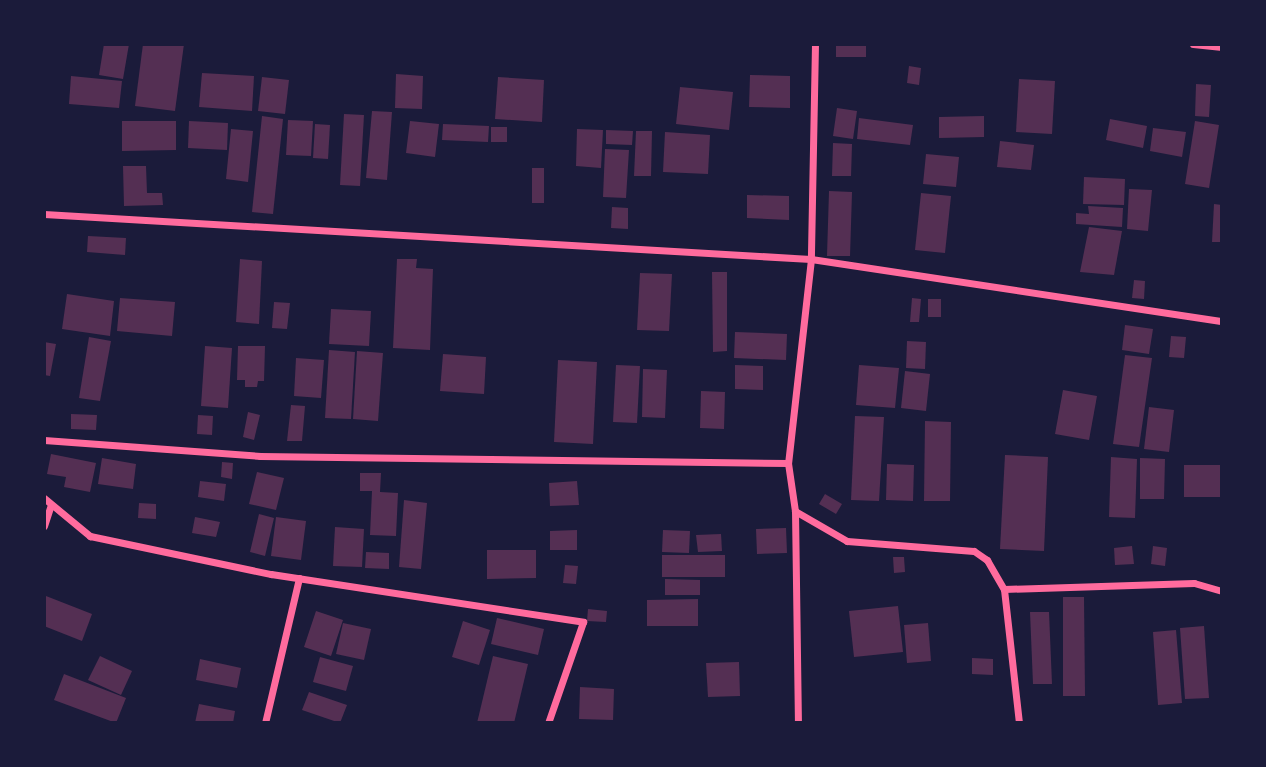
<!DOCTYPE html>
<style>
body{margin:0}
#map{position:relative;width:1266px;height:767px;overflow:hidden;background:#1b1b3a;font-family:"Space Grotesk",sans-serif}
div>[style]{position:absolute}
.building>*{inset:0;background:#542f53}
.minor>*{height:7px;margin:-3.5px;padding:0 3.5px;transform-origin:3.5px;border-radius:3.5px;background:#ff6b9d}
span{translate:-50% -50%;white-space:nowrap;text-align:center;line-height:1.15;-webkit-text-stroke:6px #1b1b3a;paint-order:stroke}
.frame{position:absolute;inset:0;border:46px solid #1b1b3a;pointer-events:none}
</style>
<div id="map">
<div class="building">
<i style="clip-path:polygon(104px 44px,129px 44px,123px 79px,99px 75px)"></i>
<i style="clip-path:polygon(143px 44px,184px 44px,175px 111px,135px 106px)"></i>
<i style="clip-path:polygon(836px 44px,866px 44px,866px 57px,836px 57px)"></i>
<i style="clip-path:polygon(909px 66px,921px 68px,919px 85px,907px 83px)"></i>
<i style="clip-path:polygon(202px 73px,254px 76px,252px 111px,199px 107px)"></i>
<i style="clip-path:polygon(396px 74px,423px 76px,422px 109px,395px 108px)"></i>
<i style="clip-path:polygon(750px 75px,790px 76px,790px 108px,749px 107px)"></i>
<i style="clip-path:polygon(71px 76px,122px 81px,119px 108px,69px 104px)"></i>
<i style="clip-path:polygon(262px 77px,289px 80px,285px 114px,258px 111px)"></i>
<i style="clip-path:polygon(498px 77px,544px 80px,542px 122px,495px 119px)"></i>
<i style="clip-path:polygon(1019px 79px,1055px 81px,1052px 134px,1016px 132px)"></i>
<i style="clip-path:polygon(1196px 84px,1211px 85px,1209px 117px,1195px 116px)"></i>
<i style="clip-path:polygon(680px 87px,733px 92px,729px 130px,676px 124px)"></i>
<i style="clip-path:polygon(837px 108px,857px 111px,853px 139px,833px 136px)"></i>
<i style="clip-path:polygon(372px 111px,392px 112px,387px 180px,366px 178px)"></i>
<i style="clip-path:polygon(344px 114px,364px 115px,360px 186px,340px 185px)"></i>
<i style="clip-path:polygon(262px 116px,283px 119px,273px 214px,252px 212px)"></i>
<i style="clip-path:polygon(984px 116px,984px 137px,939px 138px,939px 117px)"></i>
<i style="clip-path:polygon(859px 118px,913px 125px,910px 145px,857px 139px)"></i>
<i style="clip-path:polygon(1110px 119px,1147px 126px,1143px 148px,1106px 140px)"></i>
<i style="clip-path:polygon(288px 120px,313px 121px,311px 156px,286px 155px)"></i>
<i style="clip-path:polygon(122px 121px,176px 121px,176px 150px,122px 151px)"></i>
<i style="clip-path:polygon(189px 121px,228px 123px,227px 150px,188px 148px)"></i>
<i style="clip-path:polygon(410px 121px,439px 124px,435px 157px,406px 153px)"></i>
<i style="clip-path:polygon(1195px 121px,1219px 125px,1209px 188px,1185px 184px)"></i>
<i style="clip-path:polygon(315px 124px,330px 125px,328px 159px,313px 158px)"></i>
<i style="clip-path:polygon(443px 124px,489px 126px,488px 142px,442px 140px)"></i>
<i style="clip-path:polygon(491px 127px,507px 127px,507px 142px,491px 142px)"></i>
<i style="clip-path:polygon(1153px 128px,1186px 132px,1182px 157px,1150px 151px)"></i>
<i style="clip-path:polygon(231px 129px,253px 131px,248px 182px,226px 179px)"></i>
<i style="clip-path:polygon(577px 129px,603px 130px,601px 168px,576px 166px)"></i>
<i style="clip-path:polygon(606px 130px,633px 131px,632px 145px,606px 144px)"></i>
<i style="clip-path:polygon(636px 131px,652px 131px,651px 176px,634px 176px)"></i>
<i style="clip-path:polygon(665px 132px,710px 135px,708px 174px,663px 172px)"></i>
<i style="clip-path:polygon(1000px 141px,1034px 145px,1031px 170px,997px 167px)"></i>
<i style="clip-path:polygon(833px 143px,852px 144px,851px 176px,832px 176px)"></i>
<i style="clip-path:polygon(605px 149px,629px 150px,626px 198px,603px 197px)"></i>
<i style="clip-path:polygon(926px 154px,959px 157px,956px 187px,923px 184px)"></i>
<i style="clip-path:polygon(123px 166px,146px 166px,147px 193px,162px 193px,163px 205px,124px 206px)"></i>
<i style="clip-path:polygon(532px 168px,544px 168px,544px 203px,532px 203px)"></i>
<i style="clip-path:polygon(1084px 177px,1125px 179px,1124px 205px,1083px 204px)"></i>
<i style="clip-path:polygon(1129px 189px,1152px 190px,1148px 231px,1127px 229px)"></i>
<i style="clip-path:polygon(829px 191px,852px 192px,850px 256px,827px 256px)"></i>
<i style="clip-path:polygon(921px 193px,951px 196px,945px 253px,915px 250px)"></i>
<i style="clip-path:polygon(747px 195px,789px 196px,789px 220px,747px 218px)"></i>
<i style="clip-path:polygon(1214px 204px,1222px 205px,1222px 242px,1212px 242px)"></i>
<i style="clip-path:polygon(1088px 206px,1123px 208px,1122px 227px,1076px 224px,1076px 213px,1089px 214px)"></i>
<i style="clip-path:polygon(612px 207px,628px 208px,628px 229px,611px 228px)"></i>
<i style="clip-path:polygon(1089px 227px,1122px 231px,1114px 275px,1080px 272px)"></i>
<i style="clip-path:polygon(88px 236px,126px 238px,125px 255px,87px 252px)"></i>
<i style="clip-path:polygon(240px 259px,262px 261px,259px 324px,236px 322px)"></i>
<i style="clip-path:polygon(397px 259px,417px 259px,416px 268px,433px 269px,430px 350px,393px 348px)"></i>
<i style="clip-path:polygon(712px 272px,727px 272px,727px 351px,713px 352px)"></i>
<i style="clip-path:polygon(640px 273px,672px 274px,669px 331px,637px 330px)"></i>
<i style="clip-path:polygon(1134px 280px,1145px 281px,1144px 299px,1132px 298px)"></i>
<i style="clip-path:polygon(67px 294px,114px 301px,110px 336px,62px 329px)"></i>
<i style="clip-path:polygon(120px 298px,175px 302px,172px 336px,117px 331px)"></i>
<i style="clip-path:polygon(912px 298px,921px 299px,919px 322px,910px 322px)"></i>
<i style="clip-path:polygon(928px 299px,941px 299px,941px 317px,928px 317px)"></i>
<i style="clip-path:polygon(274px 302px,290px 303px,287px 329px,272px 328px)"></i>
<i style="clip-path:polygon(331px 309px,371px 311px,369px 346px,329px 344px)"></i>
<i style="clip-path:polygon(1125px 325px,1153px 329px,1149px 354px,1122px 350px)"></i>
<i style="clip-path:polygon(735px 332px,787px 334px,786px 360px,734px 358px)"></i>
<i style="clip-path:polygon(1171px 336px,1186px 337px,1184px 358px,1169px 357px)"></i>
<i style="clip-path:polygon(89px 337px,111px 341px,100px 401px,79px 398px)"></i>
<i style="clip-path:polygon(907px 341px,926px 342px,925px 369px,906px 368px)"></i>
<i style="clip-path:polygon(44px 342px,56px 344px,50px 376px,44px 375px)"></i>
<i style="clip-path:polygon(205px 346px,232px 348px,228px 408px,201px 406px)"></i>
<i style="clip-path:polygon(238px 346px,265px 346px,264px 381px,258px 381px,257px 387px,245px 387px,245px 380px,237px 380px)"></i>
<i style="clip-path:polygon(329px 350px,355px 352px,351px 419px,325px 418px)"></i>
<i style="clip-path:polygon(357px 351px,383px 353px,378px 421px,353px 419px)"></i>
<i style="clip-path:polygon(443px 354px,486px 357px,484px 394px,440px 391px)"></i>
<i style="clip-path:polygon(1125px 355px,1152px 358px,1139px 447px,1113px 444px)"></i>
<i style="clip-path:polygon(296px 358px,324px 360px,321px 398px,294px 396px)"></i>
<i style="clip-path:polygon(558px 360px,597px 362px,593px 444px,554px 442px)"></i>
<i style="clip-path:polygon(616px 365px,640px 366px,637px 423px,613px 422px)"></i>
<i style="clip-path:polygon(735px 365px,763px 366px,763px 390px,735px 389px)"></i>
<i style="clip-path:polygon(859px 365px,899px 368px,895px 408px,856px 405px)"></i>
<i style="clip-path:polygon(643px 369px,667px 370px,665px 418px,642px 417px)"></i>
<i style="clip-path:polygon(905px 371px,930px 374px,926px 411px,901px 408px)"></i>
<i style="clip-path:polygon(1063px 390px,1097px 396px,1089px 440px,1055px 434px)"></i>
<i style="clip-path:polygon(701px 391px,725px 392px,724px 429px,700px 428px)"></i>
<i style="clip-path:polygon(291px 405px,305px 406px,302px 441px,287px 441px)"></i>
<i style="clip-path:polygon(1149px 407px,1174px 410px,1169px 452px,1144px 449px)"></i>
<i style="clip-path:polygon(248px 412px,260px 415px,254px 440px,243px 437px)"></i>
<i style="clip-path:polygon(71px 414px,97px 415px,96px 430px,71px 429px)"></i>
<i style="clip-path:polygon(198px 415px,213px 416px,212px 435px,197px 434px)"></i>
<i style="clip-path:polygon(855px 416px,884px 417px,879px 501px,851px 500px)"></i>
<i style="clip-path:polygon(925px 421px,951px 422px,950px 501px,924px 501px)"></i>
<i style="clip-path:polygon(51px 454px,96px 463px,90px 492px,64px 487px,66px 477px,47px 474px)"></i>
<i style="clip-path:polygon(1005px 455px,1048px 457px,1044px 551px,1000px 549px)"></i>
<i style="clip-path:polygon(1111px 457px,1137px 459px,1135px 518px,1109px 517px)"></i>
<i style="clip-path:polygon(102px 458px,136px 464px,133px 489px,98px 484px)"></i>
<i style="clip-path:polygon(1140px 458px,1165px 459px,1164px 499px,1140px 499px)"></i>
<i style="clip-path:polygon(222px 462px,233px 463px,232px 479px,221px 477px)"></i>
<i style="clip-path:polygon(887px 464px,914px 465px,913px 501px,886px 500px)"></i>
<i style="clip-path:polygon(1184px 465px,1222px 465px,1222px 497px,1184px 497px)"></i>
<i style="clip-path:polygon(257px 472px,284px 478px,276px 510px,249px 504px)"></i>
<i style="clip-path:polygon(360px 473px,381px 473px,380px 492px,398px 493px,396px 536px,370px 535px,372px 491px,360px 491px)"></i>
<i style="clip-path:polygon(200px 481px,226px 484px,224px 501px,198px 497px)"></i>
<i style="clip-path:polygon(577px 481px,579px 505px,550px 506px,549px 483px)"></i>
<i style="clip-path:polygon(825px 494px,842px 504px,836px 514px,819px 504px)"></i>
<i style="clip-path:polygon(404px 500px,427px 503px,421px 569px,399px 567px)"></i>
<i style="clip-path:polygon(139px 503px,156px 504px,156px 519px,138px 518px)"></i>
<i style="clip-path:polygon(259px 514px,274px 518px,265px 556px,250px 552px)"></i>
<i style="clip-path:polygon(195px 517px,220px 522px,216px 537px,192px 533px)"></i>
<i style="clip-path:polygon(276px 517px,306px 521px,301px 560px,271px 556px)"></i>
<i style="clip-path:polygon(335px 527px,364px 529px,362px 567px,333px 566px)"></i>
<i style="clip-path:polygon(786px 528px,787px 553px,757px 554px,756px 529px)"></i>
<i style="clip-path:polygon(577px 530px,577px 550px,550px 550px,550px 531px)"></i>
<i style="clip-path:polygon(663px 530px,690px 531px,689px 553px,662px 552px)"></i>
<i style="clip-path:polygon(721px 534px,722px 551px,698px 552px,696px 535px)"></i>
<i style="clip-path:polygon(1132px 546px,1134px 564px,1115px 565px,1114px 548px)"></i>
<i style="clip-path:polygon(1153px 546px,1167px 548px,1165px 566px,1151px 564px)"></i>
<i style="clip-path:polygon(487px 550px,536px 550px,536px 578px,487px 579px)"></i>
<i style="clip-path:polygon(366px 552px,389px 553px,389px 569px,365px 568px)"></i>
<i style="clip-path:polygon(662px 555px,725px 555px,725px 577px,662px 577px)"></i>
<i style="clip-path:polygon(893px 557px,904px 557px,905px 572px,894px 573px)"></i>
<i style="clip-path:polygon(565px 565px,578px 566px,576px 584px,563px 583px)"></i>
<i style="clip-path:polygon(665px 579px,700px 580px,700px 595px,665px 595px)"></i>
<i style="clip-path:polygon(46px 596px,92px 614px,82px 641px,44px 626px)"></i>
<i style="clip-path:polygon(1063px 597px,1084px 597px,1085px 696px,1063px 696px)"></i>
<i style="clip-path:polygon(698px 599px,698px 626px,647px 626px,647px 600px)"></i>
<i style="clip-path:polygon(898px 606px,903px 652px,854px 657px,849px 611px)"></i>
<i style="clip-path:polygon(588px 609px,607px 611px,606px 622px,587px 621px)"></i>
<i style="clip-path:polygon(316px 611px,343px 620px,331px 656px,304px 647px)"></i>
<i style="clip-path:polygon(1030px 612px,1049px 612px,1052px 684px,1033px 684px)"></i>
<i style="clip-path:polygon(497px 618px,544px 629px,538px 655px,491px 644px)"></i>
<i style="clip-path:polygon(463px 621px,490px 630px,479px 665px,452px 657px)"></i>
<i style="clip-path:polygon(343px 623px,371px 629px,364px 660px,336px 654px)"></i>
<i style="clip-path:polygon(928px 623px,931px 661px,907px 663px,904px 625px)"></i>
<i style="clip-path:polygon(1204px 626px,1209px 698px,1185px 699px,1180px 628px)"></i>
<i style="clip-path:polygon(1176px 630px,1182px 703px,1158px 705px,1153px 632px)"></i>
<i style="clip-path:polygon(100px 656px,132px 671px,121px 695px,88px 680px)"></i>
<i style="clip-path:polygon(493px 656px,528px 664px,514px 723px,477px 723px)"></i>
<i style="clip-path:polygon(320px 657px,353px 666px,346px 691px,313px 682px)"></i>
<i style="clip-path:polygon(972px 658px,993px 659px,993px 675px,972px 674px)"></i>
<i style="clip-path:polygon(200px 659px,241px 668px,237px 688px,196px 680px)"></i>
<i style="clip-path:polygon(739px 662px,740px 696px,708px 697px,706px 663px)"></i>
<i style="clip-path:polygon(64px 674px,126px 698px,116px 723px,54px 700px)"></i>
<i style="clip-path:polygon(580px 687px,614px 689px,613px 720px,579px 719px)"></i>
<i style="clip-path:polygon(309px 692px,347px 705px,340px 723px,302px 710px)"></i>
<i style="clip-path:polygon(199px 704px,235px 711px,233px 723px,195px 723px)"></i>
</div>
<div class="minor">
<i style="left:815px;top:44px;width:215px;rotate:91.1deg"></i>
<i style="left:811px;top:259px;width:205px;rotate:96.4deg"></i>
<i style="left:788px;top:463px;width:49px;rotate:81.7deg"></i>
<i style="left:795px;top:511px;width:60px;rotate:30deg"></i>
<i style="left:847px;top:541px;width:127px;rotate:4.5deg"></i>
<i style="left:974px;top:551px;width:16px;rotate:35deg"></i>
<i style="left:987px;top:560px;width:34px;rotate:60deg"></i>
<i style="left:1193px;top:44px;width:29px;rotate:6deg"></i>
<i style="left:44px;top:214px;width:768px;rotate:3.36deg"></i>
<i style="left:811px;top:259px;width:416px;rotate:8.6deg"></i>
<i style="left:44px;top:440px;width:217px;rotate:4.2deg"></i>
<i style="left:260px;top:456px;width:528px;rotate:0.76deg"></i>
<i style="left:44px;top:498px;width:60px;rotate:39.6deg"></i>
<i style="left:90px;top:536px;width:185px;rotate:11.9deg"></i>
<i style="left:271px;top:574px;width:316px;rotate:8.7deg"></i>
<i style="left:583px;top:622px;width:107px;rotate:109.1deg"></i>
<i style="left:795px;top:511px;width:212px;rotate:89.2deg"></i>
<i style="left:44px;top:526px;width:22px;rotate:-72deg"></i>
<i style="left:265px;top:723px;width:149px;rotate:-76.8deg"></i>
<i style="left:1019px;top:723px;width:135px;rotate:-96.4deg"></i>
<i style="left:1004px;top:589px;width:190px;rotate:-1.8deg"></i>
<i style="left:1194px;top:583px;width:29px;rotate:16deg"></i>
</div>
<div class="frame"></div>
</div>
